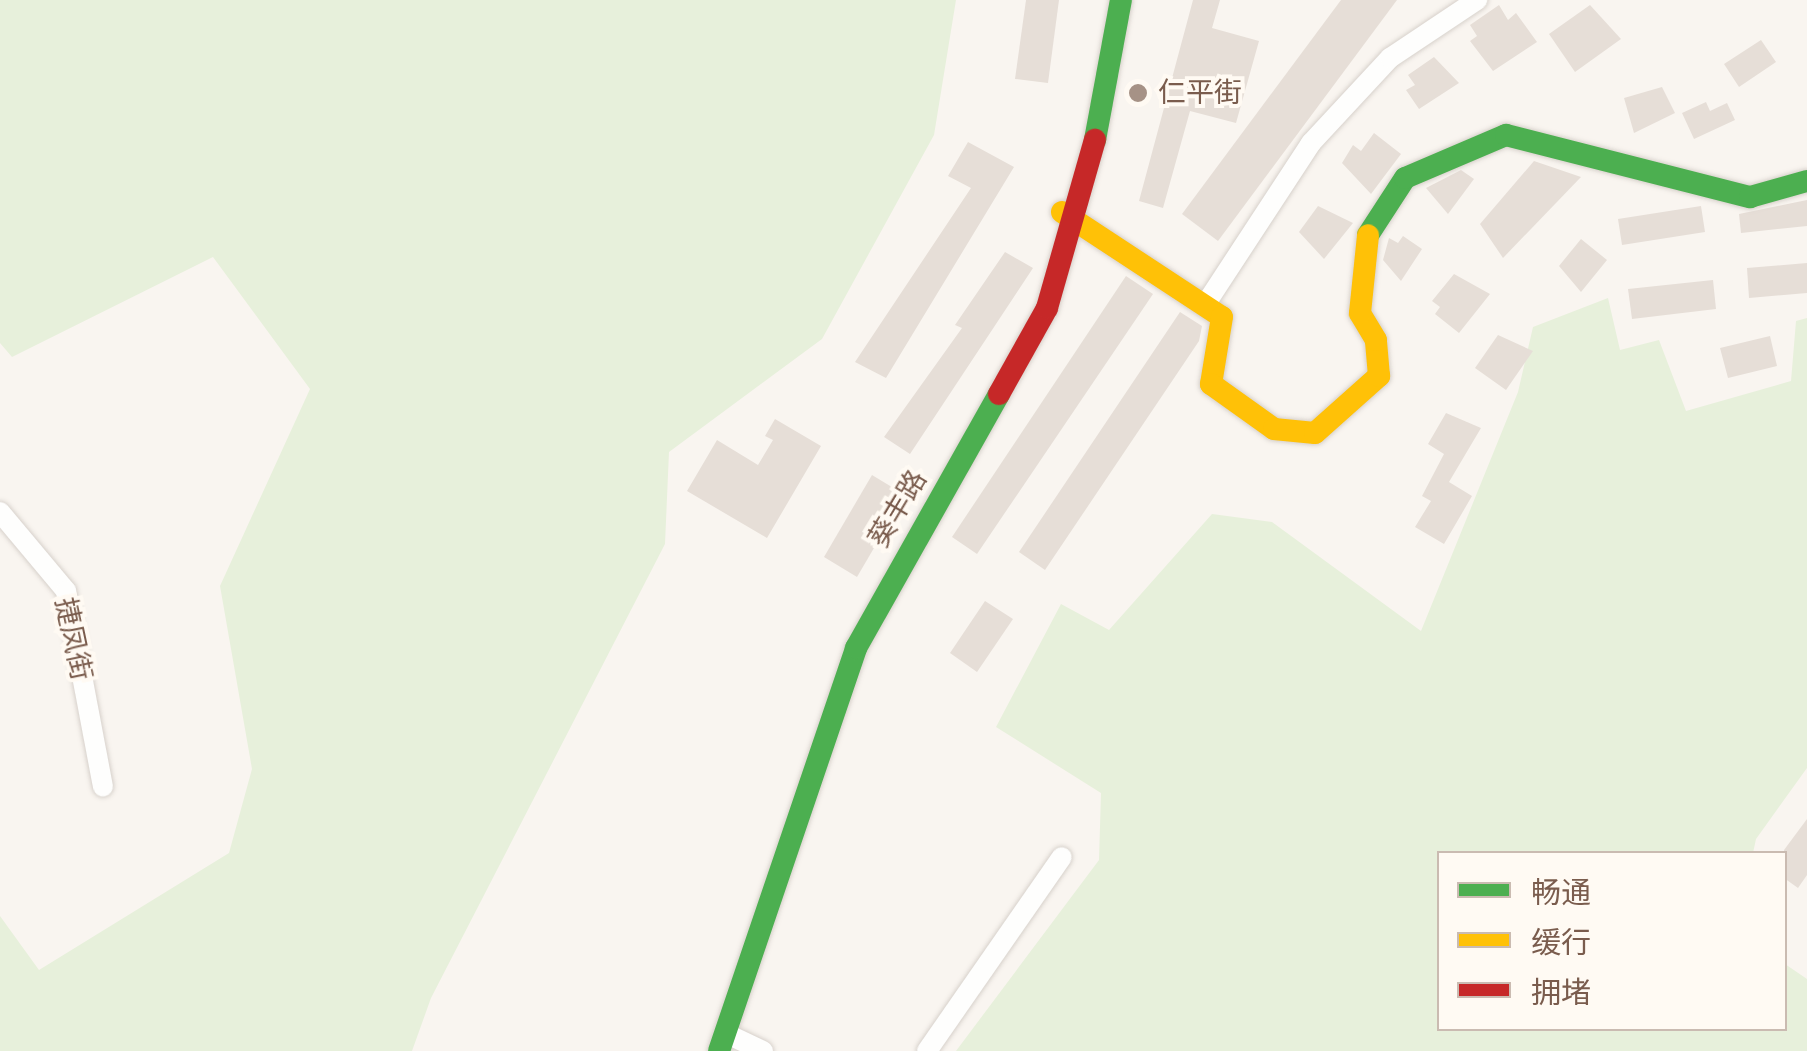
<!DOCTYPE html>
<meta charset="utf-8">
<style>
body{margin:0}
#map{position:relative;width:1807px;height:1051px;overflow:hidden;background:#f9f5f0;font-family:"DM Sans","Noto Sans SC",sans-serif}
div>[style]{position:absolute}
.green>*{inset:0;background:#e7f0db}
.building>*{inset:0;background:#e6ded7}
.roads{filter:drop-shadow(0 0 2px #d7d1cb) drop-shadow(0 0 2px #d7d1cb)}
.street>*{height:20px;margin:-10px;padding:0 10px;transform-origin:10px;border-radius:10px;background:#fefefd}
.fast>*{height:22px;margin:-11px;padding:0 11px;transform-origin:11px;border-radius:11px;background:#4caf50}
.slow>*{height:22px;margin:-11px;padding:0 11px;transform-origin:11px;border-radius:11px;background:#ffc107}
.jam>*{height:22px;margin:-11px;padding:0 11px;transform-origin:11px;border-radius:11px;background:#c62828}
.dots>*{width:28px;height:28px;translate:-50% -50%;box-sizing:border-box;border:5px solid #fffaf3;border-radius:50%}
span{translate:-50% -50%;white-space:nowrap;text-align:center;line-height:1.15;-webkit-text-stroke:8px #fffaf3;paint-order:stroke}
.poi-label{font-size:28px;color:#7a5c4d}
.left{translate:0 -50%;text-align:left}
.street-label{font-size:28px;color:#7a5c4d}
.legend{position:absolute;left:1437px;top:851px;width:350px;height:180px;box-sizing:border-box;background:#fffaf3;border:2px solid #cabbb1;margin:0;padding:12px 18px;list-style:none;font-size:30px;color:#7a5c4d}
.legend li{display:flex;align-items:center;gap:20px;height:50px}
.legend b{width:50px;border:2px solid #cabbb1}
</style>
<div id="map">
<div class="green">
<i style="clip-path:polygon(0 0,956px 0,934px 135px,822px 339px,669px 452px,665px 544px,431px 998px,412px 1051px,0 1051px,0 916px,39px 970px,229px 853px,252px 769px,220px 586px,310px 389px,213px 257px,12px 357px,0 343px)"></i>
<i style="clip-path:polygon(1608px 298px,1620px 350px,1659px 340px,1686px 411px,1791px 381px,1796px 321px,1807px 318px,1807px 768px,1756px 839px,1753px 853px,1440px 854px,1440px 1028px,1784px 1028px,1785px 964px,1807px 979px,1807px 1051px,956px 1051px,1099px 860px,1101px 793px,996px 727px,1061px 604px,1109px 630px,1212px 514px,1272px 522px,1421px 631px,1518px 392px,1533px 327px)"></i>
</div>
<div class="building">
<i style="clip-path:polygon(1026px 0,1059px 0,1048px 83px,1015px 79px)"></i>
<i style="clip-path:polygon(1193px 0,1220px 0,1212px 28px,1259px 41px,1236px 123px,1190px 111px,1163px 208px,1139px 201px)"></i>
<i style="clip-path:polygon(1341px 0,1397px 0,1218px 241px,1182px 214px)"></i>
<i style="clip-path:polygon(1499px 5px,1508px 20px,1516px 13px,1537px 42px,1493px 71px,1470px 41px,1477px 36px,1470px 25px)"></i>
<i style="clip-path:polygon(1590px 5px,1621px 39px,1575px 72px,1549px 34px)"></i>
<i style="clip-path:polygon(1761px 40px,1776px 62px,1739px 87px,1724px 64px)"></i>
<i style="clip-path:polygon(1434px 57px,1459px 83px,1419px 109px,1406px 90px,1415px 85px,1408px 75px)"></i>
<i style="clip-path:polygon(1662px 87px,1675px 113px,1634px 133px,1624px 98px)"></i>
<i style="clip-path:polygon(1706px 102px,1710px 111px,1727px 103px,1735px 120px,1694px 139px,1682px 113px)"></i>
<i style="clip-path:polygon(1374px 133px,1401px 154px,1371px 194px,1342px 163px,1353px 145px,1361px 151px)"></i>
<i style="clip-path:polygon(968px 142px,1014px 167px,886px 378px,855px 362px,971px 188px,948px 176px)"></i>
<i style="clip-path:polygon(1534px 161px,1581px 177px,1503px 258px,1480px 224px)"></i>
<i style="clip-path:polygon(1461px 170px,1474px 179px,1448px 214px,1426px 188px)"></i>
<i style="clip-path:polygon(1807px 200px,1807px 226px,1741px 233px,1739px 214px)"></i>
<i style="clip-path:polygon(1318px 206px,1353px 223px,1324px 259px,1299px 232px)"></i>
<i style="clip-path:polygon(1701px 206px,1705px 232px,1622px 245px,1618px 219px)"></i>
<i style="clip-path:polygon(1403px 236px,1422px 249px,1401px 281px,1383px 260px,1389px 238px,1398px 243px)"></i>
<i style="clip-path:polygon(1581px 239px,1607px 260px,1581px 292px,1559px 266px)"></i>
<i style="clip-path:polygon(1005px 252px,1033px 268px,910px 454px,884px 437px,962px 328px,955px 325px)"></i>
<i style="clip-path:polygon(1807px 263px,1807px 293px,1749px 298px,1747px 268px)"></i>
<i style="clip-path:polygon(1454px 274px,1490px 294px,1459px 333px,1435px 314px,1440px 307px,1432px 301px)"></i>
<i style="clip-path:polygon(1126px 276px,1153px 294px,977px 554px,952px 537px)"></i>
<i style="clip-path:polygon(1713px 280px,1716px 309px,1632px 319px,1628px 289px)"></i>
<i style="clip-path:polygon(1180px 312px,1202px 326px,1199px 341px,1045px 570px,1019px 552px)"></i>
<i style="clip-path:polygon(1498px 335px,1533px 351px,1506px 390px,1475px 368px)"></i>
<i style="clip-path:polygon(1770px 336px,1777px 366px,1728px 378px,1720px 348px)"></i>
<i style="clip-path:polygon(1446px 413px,1481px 428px,1449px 482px,1472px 496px,1444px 544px,1415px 527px,1431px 501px,1422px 496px,1444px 454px,1428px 444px)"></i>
<i style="clip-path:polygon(775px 419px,821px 446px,767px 538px,687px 491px,717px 440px,758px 465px,773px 440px,765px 436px)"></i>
<i style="clip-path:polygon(872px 475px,905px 495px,857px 577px,824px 557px)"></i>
<i style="clip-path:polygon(985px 601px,1013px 619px,977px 672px,950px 653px)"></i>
<i style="clip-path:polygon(1807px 819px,1807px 875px,1798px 888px,1784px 878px,1784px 850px)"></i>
</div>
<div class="roads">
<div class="street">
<i style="left:1205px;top:305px;width:194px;rotate:-56.8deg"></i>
<i style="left:1311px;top:143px;width:116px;rotate:-47.1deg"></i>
<i style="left:1390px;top:58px;width:105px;rotate:-33.7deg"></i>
<i style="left:0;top:512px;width:103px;rotate:50.1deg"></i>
<i style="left:66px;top:591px;width:199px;rotate:79.3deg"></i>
<i style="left:725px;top:1033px;width:42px;rotate:25.3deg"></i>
<i style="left:927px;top:1051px;width:236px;rotate:-55.2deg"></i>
</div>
<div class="fast">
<i style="left:1095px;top:140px;width:142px;rotate:-79.5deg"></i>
<i style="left:1368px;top:235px;width:68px;rotate:-57deg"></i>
<i style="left:1405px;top:178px;width:110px;rotate:-23.1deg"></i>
<i style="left:1506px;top:135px;width:252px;rotate:14.3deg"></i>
<i style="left:1750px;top:197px;width:59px;rotate:-15.7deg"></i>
<i style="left:719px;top:1051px;width:426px;rotate:-71.2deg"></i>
<i style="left:856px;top:648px;width:291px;rotate:-60.6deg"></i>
</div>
<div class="slow">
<i style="left:1062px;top:212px;width:191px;rotate:33.3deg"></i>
<i style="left:1222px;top:317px;width:68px;rotate:99.3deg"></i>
<i style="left:1211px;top:384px;width:77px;rotate:35.5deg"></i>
<i style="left:1274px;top:429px;width:41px;rotate:5.6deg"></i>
<i style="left:1315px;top:433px;width:86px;rotate:-41.7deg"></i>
<i style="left:1379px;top:376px;width:36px;rotate:-95deg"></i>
<i style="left:1376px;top:340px;width:31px;rotate:-121deg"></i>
<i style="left:1360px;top:313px;width:78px;rotate:-84.1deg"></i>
</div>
<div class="jam">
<i style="left:999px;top:394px;width:98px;rotate:-60.8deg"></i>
<i style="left:1047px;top:308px;width:175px;rotate:-74.1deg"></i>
</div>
</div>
<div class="dots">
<i style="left:1138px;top:93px;background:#a69286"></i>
</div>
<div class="poi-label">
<span class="left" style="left:1158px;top:93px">仁平街</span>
</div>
<div class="street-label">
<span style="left:898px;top:509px;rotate:-59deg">葵丰路</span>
<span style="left:73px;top:639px;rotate:78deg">捷凤街</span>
</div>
<ul class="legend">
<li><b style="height:12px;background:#4caf50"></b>畅通</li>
<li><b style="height:12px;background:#ffc107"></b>缓行</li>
<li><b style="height:12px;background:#c62828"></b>拥堵</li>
</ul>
</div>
